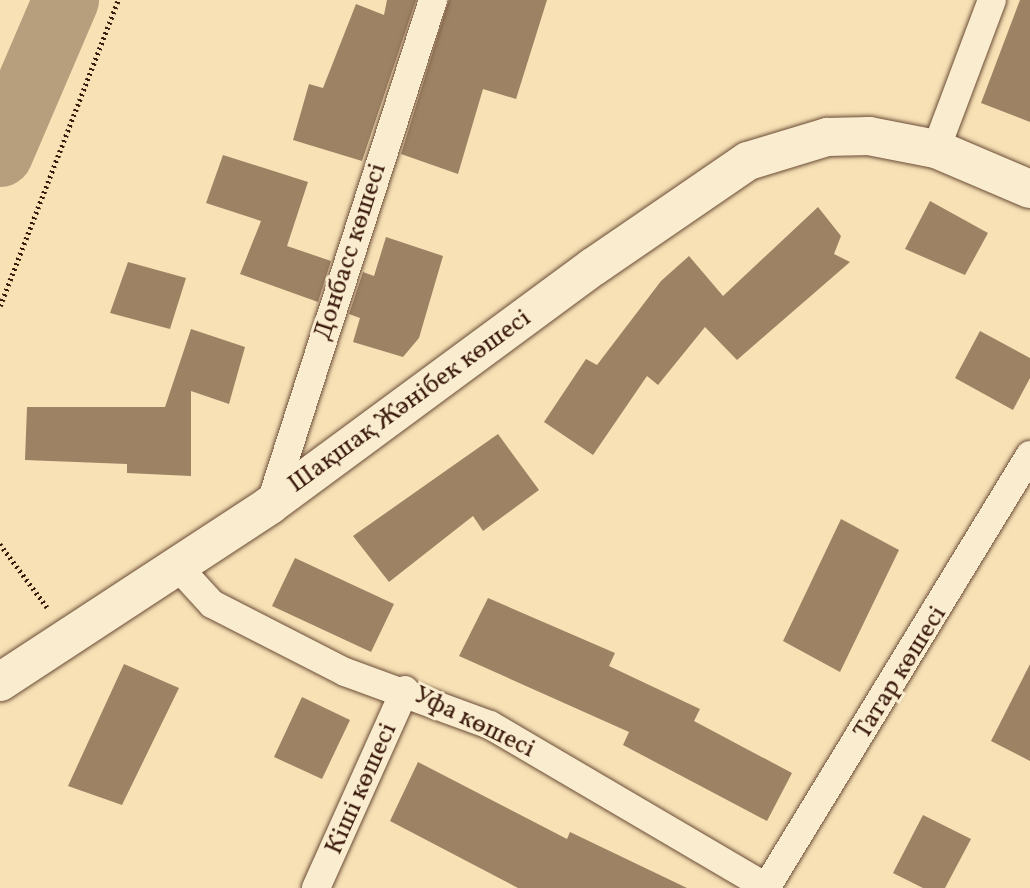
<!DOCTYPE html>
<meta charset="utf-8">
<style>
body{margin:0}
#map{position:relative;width:1030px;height:888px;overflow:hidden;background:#f7e1b5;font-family:Vollkorn,serif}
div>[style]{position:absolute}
.river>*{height:66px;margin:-33px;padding:0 33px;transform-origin:33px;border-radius:33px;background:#b79e7c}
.building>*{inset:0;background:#9d8264}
.path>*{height:4.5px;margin-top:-2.25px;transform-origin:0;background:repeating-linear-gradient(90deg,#3b1b0d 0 2px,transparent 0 5.5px)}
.roads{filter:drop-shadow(0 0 2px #6a4c37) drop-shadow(0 0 2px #6a4c37)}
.minor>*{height:28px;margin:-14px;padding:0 14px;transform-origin:14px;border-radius:14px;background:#faeccf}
.secondary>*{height:38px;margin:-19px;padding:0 19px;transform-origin:19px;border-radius:19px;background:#faeccf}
span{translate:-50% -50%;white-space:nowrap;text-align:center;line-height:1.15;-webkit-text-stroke:6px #faeccf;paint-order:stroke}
.street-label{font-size:26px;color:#3b1b0d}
</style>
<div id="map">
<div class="river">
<i style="left:0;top:154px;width:168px;rotate:-66.8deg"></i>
</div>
<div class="building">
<i style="clip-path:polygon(387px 0,416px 0,362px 161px,293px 140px,309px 84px,323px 88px,356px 4px,384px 15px)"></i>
<i style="clip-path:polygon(449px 0,547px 0,516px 99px,483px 89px,458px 174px,401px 154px)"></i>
<i style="clip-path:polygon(1020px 0,1030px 0,1030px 122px,981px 103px)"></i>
<i style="clip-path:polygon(223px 155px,308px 182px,287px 246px,331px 261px,318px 302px,240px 274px,261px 221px,206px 203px)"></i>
<i style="clip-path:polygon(930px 201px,988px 233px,965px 275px,905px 249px)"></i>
<i style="clip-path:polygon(818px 207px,841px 236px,834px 254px,850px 262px,737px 360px,705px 327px,658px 385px,647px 376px,593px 455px,544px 422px,586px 359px,597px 365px,661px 281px,689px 256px,723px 296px)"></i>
<i style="clip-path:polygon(386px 237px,443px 256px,419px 338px,403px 357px,353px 342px,360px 318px,349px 314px,363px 272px,374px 276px)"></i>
<i style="clip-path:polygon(128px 262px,186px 278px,170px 329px,110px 313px)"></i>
<i style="clip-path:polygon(191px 329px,245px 347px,229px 404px,191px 391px,191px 476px,127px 473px,127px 464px,25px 460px,27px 407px,165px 407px)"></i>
<i style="clip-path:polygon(980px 331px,1030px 358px,1030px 378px,1013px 410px,955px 378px)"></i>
<i style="clip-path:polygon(498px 434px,539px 490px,483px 531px,473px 516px,389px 582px,353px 536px)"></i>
<i style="clip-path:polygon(841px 519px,899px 550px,840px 672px,783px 641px)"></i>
<i style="clip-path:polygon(295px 558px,394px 604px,371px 652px,272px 606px)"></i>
<i style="clip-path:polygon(488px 598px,615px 653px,609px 666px,700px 709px,694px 721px,792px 773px,767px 821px,623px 745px,629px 732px,459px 656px)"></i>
<i style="clip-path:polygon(124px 664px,179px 688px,122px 805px,68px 786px)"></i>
<i style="clip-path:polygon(1030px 664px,1030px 761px,991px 741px)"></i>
<i style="clip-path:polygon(302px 697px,350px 720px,322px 779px,274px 757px)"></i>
<i style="clip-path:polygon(418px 762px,567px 839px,570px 832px,687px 888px,518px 888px,390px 821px)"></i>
<i style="clip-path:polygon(923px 815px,971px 839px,945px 888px,923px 888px,893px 873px)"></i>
</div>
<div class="path">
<i style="left:0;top:306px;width:328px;rotate:-68.9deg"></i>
<i style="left:0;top:544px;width:79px;rotate:53.3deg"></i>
</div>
<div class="roads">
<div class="minor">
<i style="left:936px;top:149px;width:159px;rotate:-69.4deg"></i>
<i style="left:270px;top:505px;width:531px;rotate:-72.11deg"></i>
<i style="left:179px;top:568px;width:49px;rotate:47.5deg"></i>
<i style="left:212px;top:604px;width:149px;rotate:27.1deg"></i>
<i style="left:345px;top:672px;width:154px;rotate:20.1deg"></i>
<i style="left:490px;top:725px;width:322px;rotate:30.4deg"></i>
<i style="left:316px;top:888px;width:217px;rotate:-65.8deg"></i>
<i style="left:766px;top:888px;width:507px;rotate:-58.63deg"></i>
</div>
<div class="secondary">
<i style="left:0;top:682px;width:323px;rotate:-33.2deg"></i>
<i style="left:270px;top:505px;width:401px;rotate:-36.4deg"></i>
<i style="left:593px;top:267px;width:188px;rotate:-34.4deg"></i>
<i style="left:748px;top:161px;width:83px;rotate:-16.9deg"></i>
<i style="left:827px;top:137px;width:42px;rotate:-1.4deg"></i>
<i style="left:869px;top:136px;width:68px;rotate:11deg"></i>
<i style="left:936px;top:149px;width:102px;rotate:23.1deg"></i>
</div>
</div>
<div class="street-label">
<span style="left:351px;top:252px;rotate:-72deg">Донбасс көшесі</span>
<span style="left:410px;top:402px;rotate:-36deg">Шақшақ Жәнібек көшесі</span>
<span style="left:901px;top:673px;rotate:-58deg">Татар көшесі</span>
<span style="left:474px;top:723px;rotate:26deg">Уфа көшесі</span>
<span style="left:362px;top:789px;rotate:-66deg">Кіші көшесі</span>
</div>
</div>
